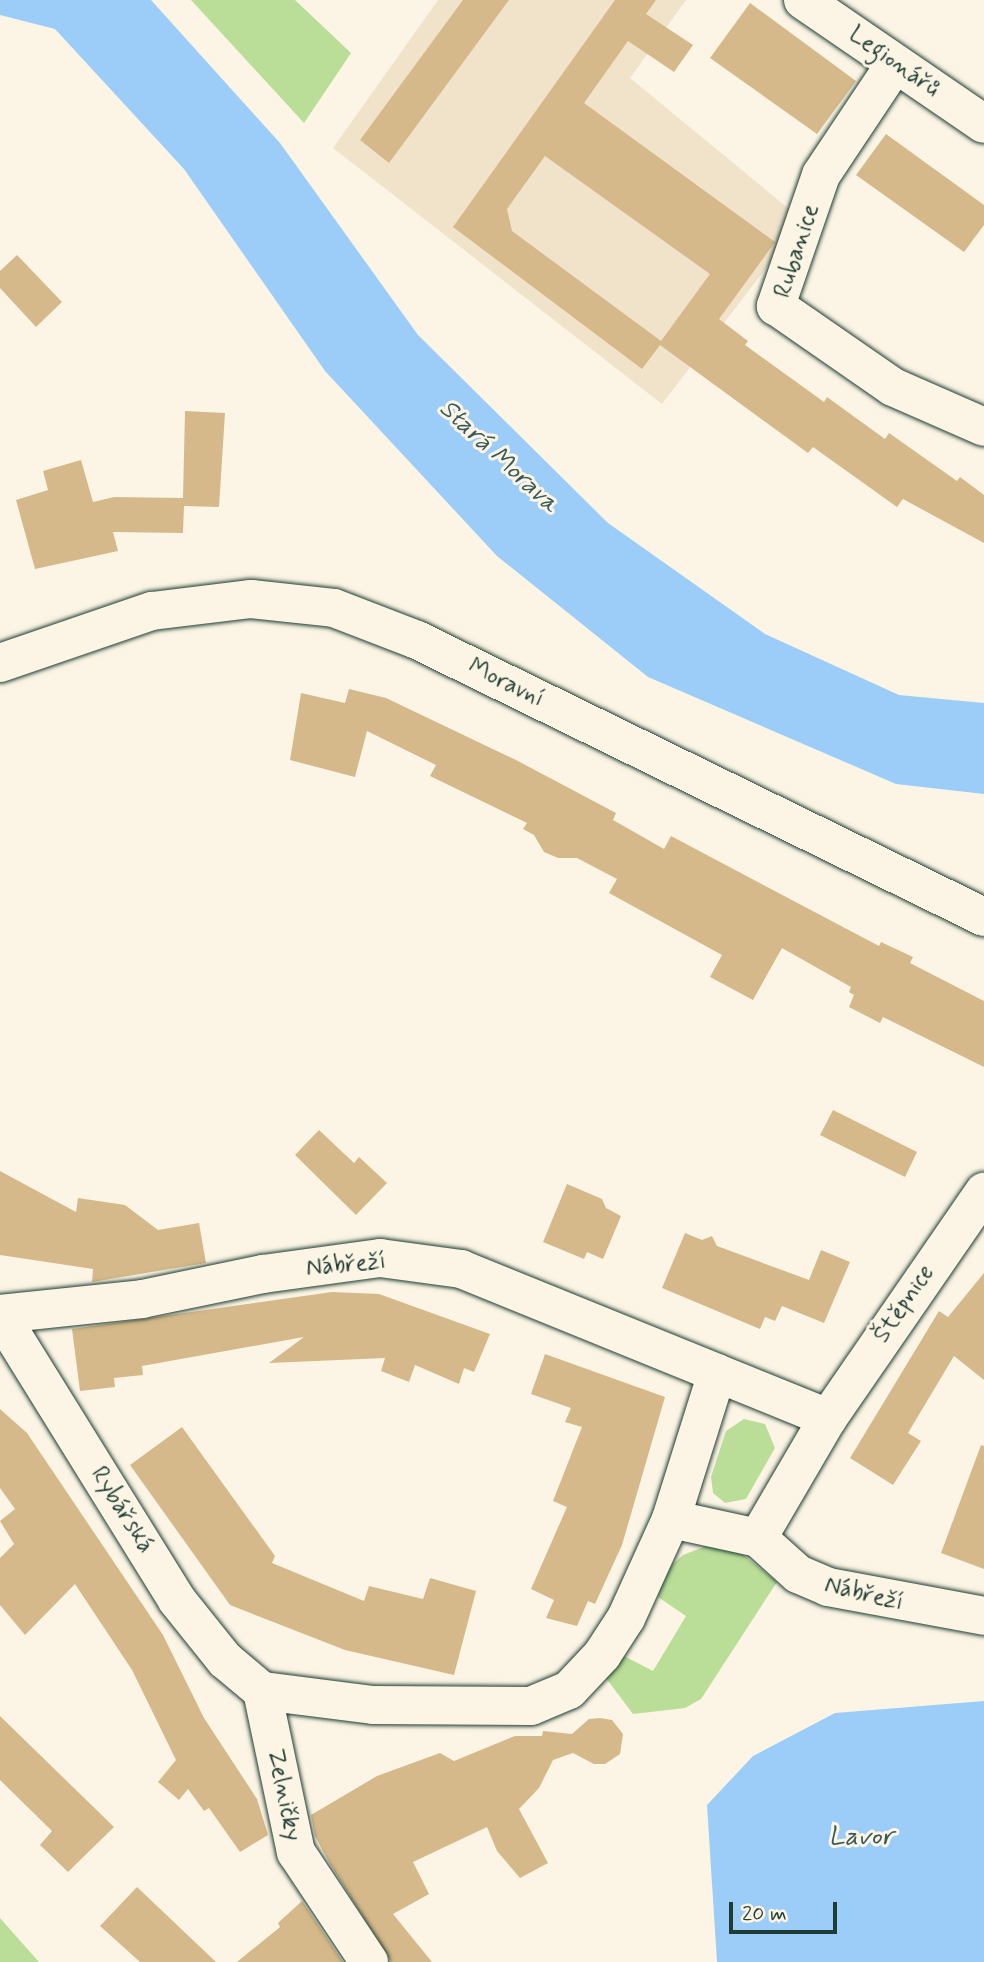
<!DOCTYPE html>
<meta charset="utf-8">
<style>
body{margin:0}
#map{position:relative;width:984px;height:1962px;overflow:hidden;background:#fcf5e5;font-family:Mynerve,sans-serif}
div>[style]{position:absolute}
.built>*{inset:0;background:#f0e3ca}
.green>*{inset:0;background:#bade98}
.water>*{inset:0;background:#9ccdf8}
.building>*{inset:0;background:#d5b98a}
.roads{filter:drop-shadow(0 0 2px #1f3d34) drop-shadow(0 0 2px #1f3d34)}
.street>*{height:38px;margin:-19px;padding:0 19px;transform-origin:19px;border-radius:19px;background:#fcf5e5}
span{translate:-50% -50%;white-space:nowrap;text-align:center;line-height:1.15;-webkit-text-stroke:6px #fcf5e5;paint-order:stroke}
.street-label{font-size:24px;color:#1f3d34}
.water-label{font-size:26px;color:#385a5b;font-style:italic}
.scale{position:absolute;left:729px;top:1902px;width:108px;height:32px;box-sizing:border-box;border:4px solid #1f3d34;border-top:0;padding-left:9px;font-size:21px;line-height:24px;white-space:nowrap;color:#1f3d34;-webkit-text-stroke:5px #fcf5e5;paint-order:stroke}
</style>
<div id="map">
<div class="built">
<i style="clip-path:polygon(438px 0,686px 0,630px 78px,794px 213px,789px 238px,662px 404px,333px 148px)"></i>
</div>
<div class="green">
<i style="clip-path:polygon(191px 0,295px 0,351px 53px,304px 123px)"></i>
<i style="clip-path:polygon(744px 1419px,765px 1424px,775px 1448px,746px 1499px,725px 1503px,713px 1493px,711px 1477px,726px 1431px)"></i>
<i style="clip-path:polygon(706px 1546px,737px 1550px,777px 1582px,701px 1699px,685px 1708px,633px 1714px,606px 1678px,624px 1656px,653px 1671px,686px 1616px,658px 1597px,665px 1571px,683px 1555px)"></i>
<i style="clip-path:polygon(0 1918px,39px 1962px,0 1962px)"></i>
</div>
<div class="water">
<i style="clip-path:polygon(0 0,151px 0,280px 143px,418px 335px,608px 523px,765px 634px,899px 695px,984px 703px,984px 794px,896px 784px,648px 677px,497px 556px,325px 371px,184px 169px,55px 29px,0 15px)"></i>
<i style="clip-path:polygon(984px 1701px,984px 1962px,717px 1962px,707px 1805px,753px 1756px,835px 1713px)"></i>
</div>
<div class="building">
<i style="clip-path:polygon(463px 0,509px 0,389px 163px,360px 140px)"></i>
<i style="clip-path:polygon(evenodd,615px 0,656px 0,646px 14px,693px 45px,674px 72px,628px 41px,584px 103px,775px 242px,719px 319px,748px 341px,745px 345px,824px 402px,827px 397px,885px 439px,889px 433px,957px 481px,960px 477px,984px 495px,984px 543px,903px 499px,897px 507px,813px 447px,808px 453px,660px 345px,642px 369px,453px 227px,615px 0,545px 156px,710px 274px,661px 341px,512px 231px,507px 209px,545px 156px)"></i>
<i style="clip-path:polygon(750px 3px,856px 81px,817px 134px,710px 58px)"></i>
<i style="clip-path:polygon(886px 134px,984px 205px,984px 225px,964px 252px,856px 175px)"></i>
<i style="clip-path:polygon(17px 255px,62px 302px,36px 327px,0 288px,0 271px)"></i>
<i style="clip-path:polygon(185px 411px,225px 413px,219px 507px,184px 506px,183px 533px,113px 532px,118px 551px,35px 569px,16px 500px,48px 490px,43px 471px,81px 460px,93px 502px,114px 497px,183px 498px)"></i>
<i style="clip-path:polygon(349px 689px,386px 698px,516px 760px,616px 813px,613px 820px,664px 849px,671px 836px,879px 946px,881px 942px,913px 957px,910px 963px,984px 1001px,984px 1067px,883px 1017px,880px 1023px,849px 1007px,854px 995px,849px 992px,851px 987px,782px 948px,753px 1000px,710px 977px,722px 955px,609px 893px,617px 879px,577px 858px,558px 858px,544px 852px,534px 835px,523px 829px,527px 823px,430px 776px,436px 765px,367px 731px,355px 777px,290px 760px,301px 693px,345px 703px)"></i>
<i style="clip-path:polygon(833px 1110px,917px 1152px,905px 1177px,820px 1135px)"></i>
<i style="clip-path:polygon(319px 1130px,354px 1163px,359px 1157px,387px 1183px,356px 1215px,295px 1155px)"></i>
<i style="clip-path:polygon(0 1171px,76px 1212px,78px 1198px,125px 1205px,158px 1230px,199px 1223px,206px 1263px,92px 1282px,93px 1269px,0 1255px)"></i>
<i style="clip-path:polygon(567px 1184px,602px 1199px,606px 1208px,621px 1216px,603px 1259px,587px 1252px,584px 1259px,543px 1242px)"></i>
<i style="clip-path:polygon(685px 1233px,702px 1240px,712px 1236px,717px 1246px,809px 1280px,821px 1250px,850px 1262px,824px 1323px,782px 1306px,775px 1321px,765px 1317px,760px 1329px,662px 1288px)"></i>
<i style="clip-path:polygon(984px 1273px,984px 1380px,954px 1356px,908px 1433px,921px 1441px,893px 1485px,850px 1458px,939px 1311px,948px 1317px)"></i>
<i style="clip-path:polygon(332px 1292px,379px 1294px,490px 1334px,474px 1372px,464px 1368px,459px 1384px,415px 1365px,409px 1382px,381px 1371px,385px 1358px,269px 1363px,304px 1337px,142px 1366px,143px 1375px,114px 1378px,115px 1387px,80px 1391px,72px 1329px)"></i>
<i style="clip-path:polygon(545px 1354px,665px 1397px,622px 1545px,595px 1604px,588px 1601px,577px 1626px,546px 1618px,554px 1600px,531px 1589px,567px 1507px,553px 1501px,582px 1427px,565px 1422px,571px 1408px,531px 1394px)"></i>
<i style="clip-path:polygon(0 1409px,27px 1433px,163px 1635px,204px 1718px,257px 1799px,268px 1835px,240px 1852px,209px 1808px,204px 1811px,188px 1789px,179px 1800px,158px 1782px,176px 1760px,132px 1670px,75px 1584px,25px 1635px,0 1605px,0 1558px,14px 1544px,0 1521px,15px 1509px,0 1488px)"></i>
<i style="clip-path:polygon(182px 1427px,275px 1556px,272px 1563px,364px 1601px,369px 1586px,423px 1599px,430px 1578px,476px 1591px,454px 1675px,345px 1650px,230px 1605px,130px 1465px)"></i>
<i style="clip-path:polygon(981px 1445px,984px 1446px,984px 1569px,941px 1553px)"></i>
<i style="clip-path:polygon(0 1716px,114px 1827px,68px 1872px,40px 1845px,52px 1831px,0 1780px)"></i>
<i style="clip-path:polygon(600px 1718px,612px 1720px,623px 1734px,620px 1754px,605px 1764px,594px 1764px,573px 1753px,553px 1760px,539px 1788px,519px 1809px,548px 1863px,520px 1878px,497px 1851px,487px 1827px,413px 1862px,429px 1894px,393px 1914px,432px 1962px,391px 1962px,330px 1864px,315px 1836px,311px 1815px,377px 1776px,440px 1753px,454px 1761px,515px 1736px,542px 1736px,543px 1731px,572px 1734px,589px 1719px)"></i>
<i style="clip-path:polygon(137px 1887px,216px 1962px,140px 1962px,100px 1926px)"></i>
<i style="clip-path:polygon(302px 1901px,343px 1962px,237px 1962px,280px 1927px,278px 1923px)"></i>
</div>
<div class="roads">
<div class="street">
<i style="left:803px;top:0;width:219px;rotate:34.4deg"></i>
<i style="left:895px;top:64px;width:133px;rotate:123.7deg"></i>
<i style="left:821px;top:175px;width:139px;rotate:109deg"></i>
<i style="left:776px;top:306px;width:142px;rotate:34.7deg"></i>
<i style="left:893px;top:387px;width:99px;rotate:23.7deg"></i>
<i style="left:0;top:663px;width:161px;rotate:-18.9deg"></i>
<i style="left:152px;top:611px;width:100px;rotate:-6.9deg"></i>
<i style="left:251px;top:599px;width:83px;rotate:6.2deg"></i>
<i style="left:334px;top:608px;width:89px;rotate:21.1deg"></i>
<i style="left:417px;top:640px;width:631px;rotate:26.04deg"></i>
<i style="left:380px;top:1258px;width:82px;rotate:7.7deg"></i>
<i style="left:461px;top:1269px;width:276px;rotate:22.1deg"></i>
<i style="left:717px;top:1373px;width:153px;rotate:107.5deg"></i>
<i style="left:671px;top:1519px;width:109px;rotate:114.4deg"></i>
<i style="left:626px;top:1618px;width:44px;rotate:123deg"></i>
<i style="left:602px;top:1655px;width:48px;rotate:133.3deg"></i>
<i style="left:569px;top:1690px;width:41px;rotate:157.2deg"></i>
<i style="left:531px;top:1706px;width:158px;rotate:-179.6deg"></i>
<i style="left:373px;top:1705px;width:112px;rotate:-172.8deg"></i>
<i style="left:262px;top:1691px;width:48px;rotate:-140deg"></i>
<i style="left:225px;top:1660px;width:77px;rotate:-128.7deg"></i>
<i style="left:177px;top:1600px;width:336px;rotate:-121.8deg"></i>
<i style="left:0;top:1314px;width:143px;rotate:-6deg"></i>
<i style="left:142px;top:1299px;width:124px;rotate:-11.7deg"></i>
<i style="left:263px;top:1274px;width:118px;rotate:-7.8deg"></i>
<i style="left:717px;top:1373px;width:120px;rotate:22.1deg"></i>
<i style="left:828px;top:1418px;width:139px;rotate:120.3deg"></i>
<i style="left:828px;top:1418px;width:275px;rotate:-55.4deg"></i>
<i style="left:671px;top:1519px;width:89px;rotate:12.3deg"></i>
<i style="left:758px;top:1538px;width:54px;rotate:42deg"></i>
<i style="left:798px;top:1574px;width:33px;rotate:23deg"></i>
<i style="left:828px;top:1587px;width:159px;rotate:10.5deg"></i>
<i style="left:262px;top:1691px;width:165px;rotate:78.1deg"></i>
<i style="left:296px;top:1852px;width:132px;rotate:56.4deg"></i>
</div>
</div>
<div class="street-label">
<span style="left:894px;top:62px;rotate:35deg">Legionářů</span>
<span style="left:797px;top:251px;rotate:-72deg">Rubanice</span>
<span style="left:506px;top:683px;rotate:26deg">Moravní</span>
<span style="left:346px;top:1265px;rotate:-5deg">Nábřeží</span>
<span style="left:904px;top:1304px;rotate:-56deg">Štěpnice</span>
<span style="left:122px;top:1510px;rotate:58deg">Rybářská</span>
<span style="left:864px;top:1594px;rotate:14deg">Nábřeží</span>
<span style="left:284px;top:1795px;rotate:78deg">Zelničky</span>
</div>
<div class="water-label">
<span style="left:498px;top:457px;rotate:43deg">Stará Morava</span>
<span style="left:861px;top:1838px">Lavor</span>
</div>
<div class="scale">20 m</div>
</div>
